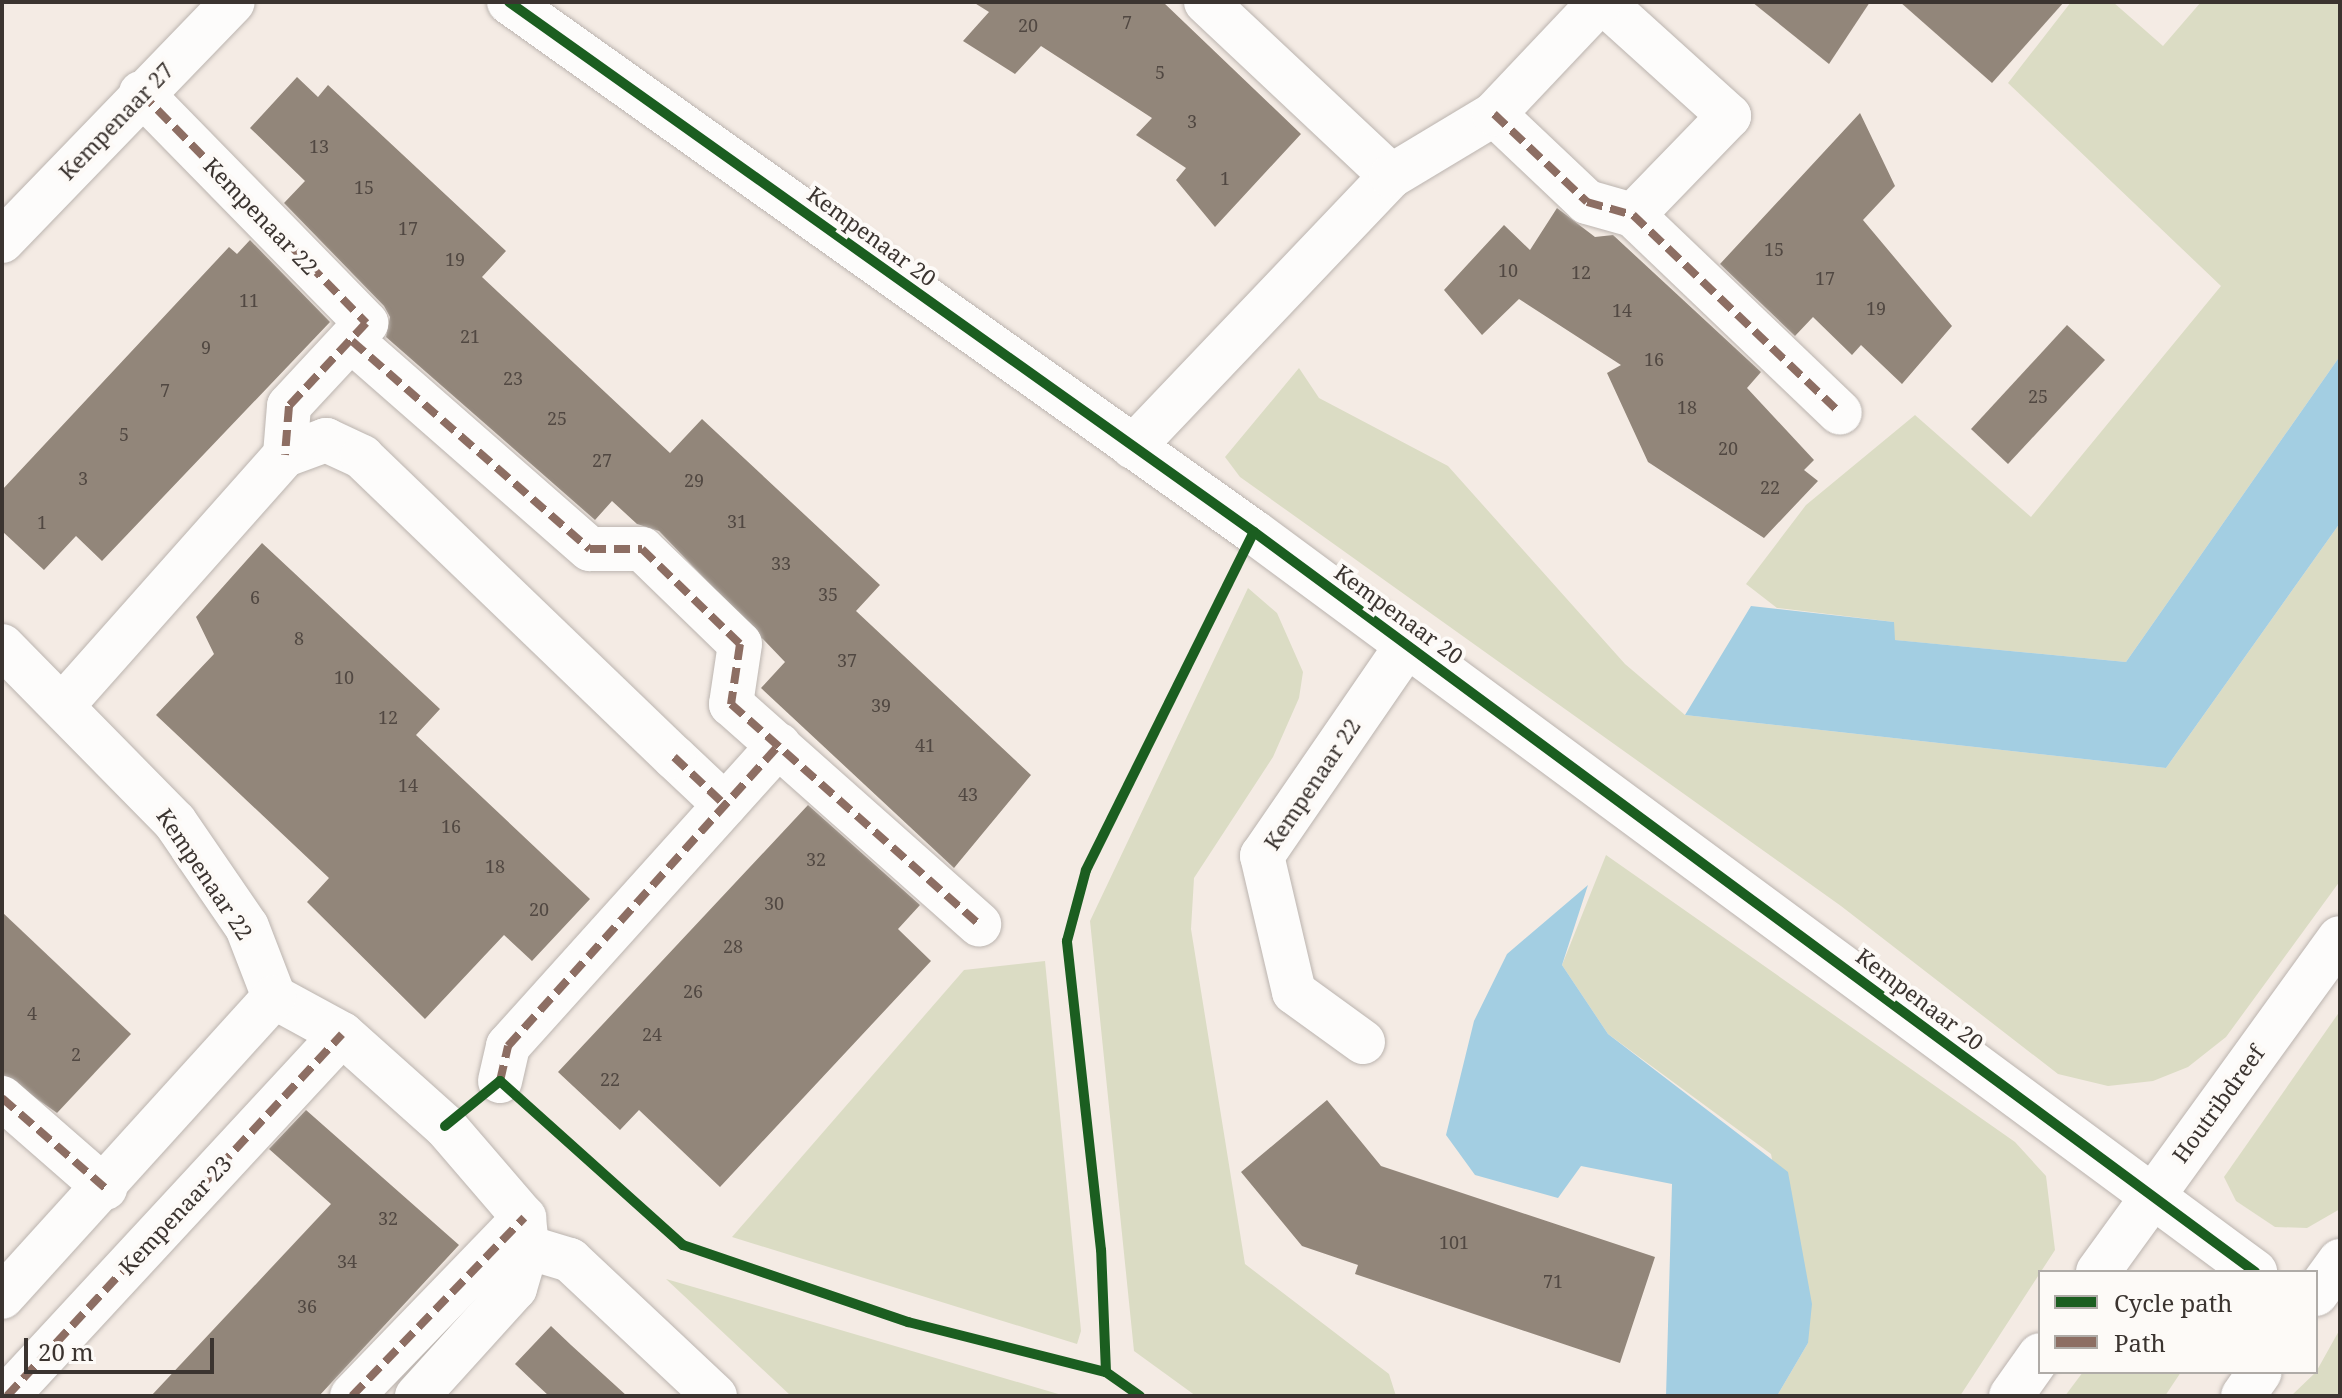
<!DOCTYPE html>
<style>
body{margin:0}
#map{position:relative;width:2342px;height:1398px;overflow:hidden;background:#f4ebe4;font-family:"Noto Serif",serif}
div>[style]{position:absolute}
.green>*{inset:0;background:#dbdcc4}
.water>*{inset:0;background:#a3cee2}
.building>*{inset:0;background:#92867a}
.roads{filter:drop-shadow(0 0 2px #bbb4af) drop-shadow(0 0 2px #bbb4af)}
.pedestrian>*{height:44px;margin:-22px;padding:0 22px;transform-origin:22px;border-radius:22px;background:#fdfcfb}
.minor>*{height:44px;margin:-22px;padding:0 22px;transform-origin:22px;border-radius:22px;background:#fdfcfb}
.tertiary>*{height:44px;margin:-22px;padding:0 22px;transform-origin:22px;border-radius:22px;background:#fdfcfb}
.secondary>*{height:44px;margin:-22px;padding:0 22px;transform-origin:22px;border-radius:22px;background:#fdfcfb}
.quiet>*{height:8px;margin-top:-4px;transform-origin:0;background:repeating-linear-gradient(90deg,#8d6e63 0 16px,transparent 0 24px)}
.cycleway>*{height:10px;margin:-5px;padding:0 5px;transform-origin:5px;border-radius:5px;background:#1b5e20}
span{translate:-50% -50%;white-space:nowrap;text-align:center;line-height:1.15;-webkit-text-stroke:8px #fdfaf7;paint-order:stroke}
.number-label{font-size:18px;color:#514842}
.number-label span{-webkit-text-stroke-width:0}
.street-label{font-size:22px;color:#3b3430}
.frame{position:absolute;inset:0;border:4px solid #3b3430;pointer-events:none}
.legend{position:absolute;left:2038px;top:1270px;width:280px;height:104px;box-sizing:border-box;background:#fdfaf7;border:2px solid #afaba7;margin:0;padding:10px 14px;list-style:none;font-size:24px;color:#3b3430}
.legend li{display:flex;align-items:center;gap:16px;height:40px}
.legend b{width:40px;border:2px solid #afaba7}
.scale{position:absolute;left:24px;top:1338px;width:190px;height:36px;box-sizing:border-box;border:4px solid #3b3430;border-top:0;padding-left:10px;font-size:24px;line-height:28px;white-space:nowrap;color:#3b3430;-webkit-text-stroke:6px #fdfaf7;paint-order:stroke}
</style>
<div id="map">
<div class="green">
<i style="clip-path:polygon(2071px 2px,2113px 2px,2163px 46px,2201px 2px,2340px 2px,2340px 356px,2126px 662px,1894px 640px,1894px 622px,1777px 608px,1746px 584px,1806px 505px,1915px 415px,2031px 517px,2221px 286px,2008px 83px)"></i>
<i style="clip-path:polygon(1299px 368px,1319px 398px,1448px 466px,1625px 664px,1685px 715px,2166px 768px,2340px 523px,2340px 881px,2226px 1037px,2188px 1067px,2153px 1081px,2108px 1086px,2058px 1074px,1841px 906px,1240px 477px,1225px 457px)"></i>
<i style="clip-path:polygon(1248px 588px,1277px 613px,1303px 672px,1299px 698px,1273px 757px,1194px 878px,1191px 929px,1245px 1264px,1389px 1374px,1396px 1396px,1196px 1396px,1134px 1351px,1090px 921px)"></i>
<i style="clip-path:polygon(1606px 855px,2015px 1142px,2046px 1176px,2055px 1250px,1960px 1396px,1777px 1396px,1808px 1343px,1771px 1154px,1608px 1034px,1562px 965px)"></i>
<i style="clip-path:polygon(1045px 961px,1081px 1331px,1077px 1344px,732px 1237px,964px 970px)"></i>
<i style="clip-path:polygon(2340px 1011px,2340px 1209px,2307px 1228px,2275px 1227px,2236px 1201px,2224px 1177px)"></i>
<i style="clip-path:polygon(666px 1279px,776px 1311px,1065px 1396px,791px 1396px)"></i>
<i style="clip-path:polygon(2340px 1329px,2340px 1396px,2291px 1396px,2316px 1372px)"></i>
<i style="clip-path:polygon(2083px 1372px,2181px 1372px,2165px 1396px,2065px 1396px)"></i>
</div>
<div class="water">
<i style="clip-path:polygon(2340px 356px,2340px 523px,2166px 768px,1685px 715px,1751px 606px,1894px 622px,1895px 640px,2126px 662px)"></i>
<i style="clip-path:polygon(1588px 885px,1562px 965px,1608px 1034px,1788px 1172px,1812px 1304px,1808px 1343px,1777px 1396px,1666px 1396px,1672px 1184px,1581px 1166px,1558px 1198px,1475px 1175px,1446px 1135px,1474px 1021px,1507px 954px)"></i>
</div>
<div class="building">
<i style="clip-path:polygon(973px 2px,1163px 2px,1301px 134px,1215px 227px,1176px 180px,1186px 168px,1136px 135px,1152px 118px,1041px 46px,1015px 74px,963px 41px,989px 12px)"></i>
<i style="clip-path:polygon(1752px 2px,1870px 2px,1829px 64px)"></i>
<i style="clip-path:polygon(1900px 2px,2064px 2px,1992px 83px)"></i>
<i style="clip-path:polygon(297px 77px,318px 97px,328px 85px,506px 251px,482px 277px,670px 453px,702px 419px,880px 585px,856px 611px,1031px 775px,954px 868px,761px 688px,785px 662px,659px 531px,637px 524px,612px 501px,595px 520px,386px 337px,390px 317px,384px 306px,284px 203px,305px 181px,250px 128px)"></i>
<i style="clip-path:polygon(1860px 113px,1895px 186px,1863px 220px,1952px 326px,1902px 384px,1861px 345px,1852px 355px,1813px 317px,1795px 336px,1720px 264px)"></i>
<i style="clip-path:polygon(1557px 208px,1595px 237px,1613px 235px,1761px 372px,1747px 388px,1814px 460px,1804px 470px,1818px 481px,1764px 538px,1648px 462px,1607px 373px,1621px 365px,1519px 299px,1482px 335px,1444px 290px,1504px 225px,1530px 250px)"></i>
<i style="clip-path:polygon(250px 240px,330px 322px,102px 561px,76px 536px,44px 570px,2px 531px,2px 490px,229px 247px,237px 254px)"></i>
<i style="clip-path:polygon(2067px 325px,2105px 360px,2008px 464px,1971px 429px)"></i>
<i style="clip-path:polygon(262px 543px,440px 709px,416px 735px,590px 899px,532px 961px,504px 935px,425px 1019px,307px 902px,329px 878px,156px 715px,214px 654px,196px 617px)"></i>
<i style="clip-path:polygon(808px 805px,920px 905px,898px 929px,931px 961px,720px 1187px,639px 1110px,620px 1130px,558px 1072px)"></i>
<i style="clip-path:polygon(2px 912px,131px 1034px,57px 1113px,2px 1074px)"></i>
<i style="clip-path:polygon(1327px 1100px,1381px 1166px,1655px 1257px,1620px 1363px,1355px 1274px,1358px 1265px,1302px 1246px,1241px 1172px)"></i>
<i style="clip-path:polygon(306px 1110px,459px 1245px,319px 1396px,151px 1396px,331px 1204px,269px 1149px)"></i>
<i style="clip-path:polygon(551px 1326px,571px 1345px,627px 1396px,549px 1396px,535px 1383px,515px 1364px)"></i>
</div>
<div class="roads">
<div class="pedestrian">
<i style="left:141px;top:93px;width:322px;rotate:45.6deg"></i>
<i style="left:366px;top:323px;width:113px;rotate:132.9deg"></i>
<i style="left:289px;top:406px;width:49px;rotate:94.7deg"></i>
<i style="left:1494px;top:114px;width:128px;rotate:43.4deg"></i>
<i style="left:1587px;top:202px;width:48px;rotate:15.8deg"></i>
<i style="left:1633px;top:215px;width:286px;rotate:43.7deg"></i>
<i style="left:352px;top:341px;width:316px;rotate:41.2deg"></i>
<i style="left:590px;top:549px;width:52px"></i>
<i style="left:642px;top:549px;width:136px;rotate:44.1deg"></i>
<i style="left:740px;top:644px;width:61px;rotate:98.5deg"></i>
<i style="left:731px;top:704px;width:332px;rotate:41.6deg"></i>
<i style="left:674px;top:757px;width:70px;rotate:43.3deg"></i>
<i style="left:500px;top:1081px;width:36px;rotate:-77deg"></i>
<i style="left:508px;top:1046px;width:405px;rotate:-48deg"></i>
<i style="left:2px;top:1098px;width:137px;rotate:41.1deg"></i>
<i style="left:7px;top:1396px;width:493px;rotate:-47.2deg"></i>
<i style="left:352px;top:1396px;width:248px;rotate:-46deg"></i>
</div>
<div class="minor">
<i style="left:1206px;top:2px;width:254px;rotate:43.2deg"></i>
<i style="left:1603px;top:2px;width:170px;rotate:42.1deg"></i>
<i style="left:1729px;top:116px;width:138px;rotate:134.1deg"></i>
<i style="left:1133px;top:447px;width:374px;rotate:-46.4deg"></i>
<i style="left:1391px;top:176px;width:120px;rotate:-31deg"></i>
<i style="left:1494px;top:114px;width:154px;rotate:-46.6deg"></i>
<i style="left:2px;top:646px;width:247px;rotate:45.5deg"></i>
<i style="left:175px;top:822px;width:127px;rotate:55.6deg"></i>
<i style="left:247px;top:927px;width:75px;rotate:68.9deg"></i>
<i style="left:274px;top:997px;width:77px;rotate:28.6deg"></i>
<i style="left:342px;top:1034px;width:138px;rotate:41.8deg"></i>
<i style="left:445px;top:1126px;width:121px;rotate:49.3deg"></i>
<i style="left:524px;top:1218px;width:29px;rotate:84deg"></i>
<i style="left:527px;top:1247px;width:43px;rotate:106.3deg"></i>
<i style="left:515px;top:1288px;width:146px;rotate:132.2deg"></i>
<i style="left:63px;top:705px;width:334px;rotate:-48.4deg"></i>
<i style="left:285px;top:455px;width:44px;rotate:-20.1deg"></i>
<i style="left:326px;top:440px;width:40px;rotate:25deg"></i>
<i style="left:362px;top:457px;width:433px;rotate:43.9deg"></i>
<i style="left:1363px;top:1042px;width:85px;rotate:-144.1deg"></i>
<i style="left:1294px;top:992px;width:140px;rotate:-103.2deg"></i>
<i style="left:1262px;top:856px;width:256px;rotate:-55.5deg"></i>
<i style="left:527px;top:1247px;width:45px;rotate:16.8deg"></i>
<i style="left:570px;top:1260px;width:199px;rotate:43.2deg"></i>
<i style="left:2px;top:1297px;width:405px;rotate:-47.8deg"></i>
</div>
<div class="tertiary">
<i style="left:509px;top:2px;width:914px;rotate:35.43deg"></i>
<i style="left:1254px;top:532px;width:1245px;rotate:36.47deg"></i>
<i style="left:2px;top:241px;width:332px;rotate:-46deg"></i>
</div>
<div class="secondary">
<i style="left:2098px;top:1272px;width:412px;rotate:-54.1deg"></i>
<i style="left:2316px;top:1294px;width:41px;rotate:-54deg"></i>
<i style="left:2011px;top:1396px;width:50px;rotate:-54.7deg"></i>
<i style="left:2243px;top:1396px;width:29px;rotate:-55deg"></i>
</div>
</div>
<div class="quiet">
<i style="left:141px;top:93px;width:322px;rotate:45.6deg"></i>
<i style="left:366px;top:323px;width:113px;rotate:132.9deg"></i>
<i style="left:289px;top:406px;width:49px;rotate:94.7deg"></i>
<i style="left:1494px;top:114px;width:128px;rotate:43.4deg"></i>
<i style="left:1587px;top:202px;width:48px;rotate:15.8deg"></i>
<i style="left:1633px;top:215px;width:286px;rotate:43.7deg"></i>
<i style="left:352px;top:341px;width:316px;rotate:41.2deg"></i>
<i style="left:590px;top:549px;width:52px"></i>
<i style="left:642px;top:549px;width:136px;rotate:44.1deg"></i>
<i style="left:740px;top:644px;width:61px;rotate:98.5deg"></i>
<i style="left:731px;top:704px;width:332px;rotate:41.6deg"></i>
<i style="left:674px;top:757px;width:70px;rotate:43.3deg"></i>
<i style="left:500px;top:1081px;width:36px;rotate:-77deg"></i>
<i style="left:508px;top:1046px;width:405px;rotate:-48deg"></i>
<i style="left:2px;top:1098px;width:137px;rotate:41.1deg"></i>
<i style="left:7px;top:1396px;width:493px;rotate:-47.2deg"></i>
<i style="left:352px;top:1396px;width:248px;rotate:-46deg"></i>
</div>
<div class="cycleway">
<i style="left:509px;top:2px;width:914px;rotate:35.43deg"></i>
<i style="left:1254px;top:532px;width:1245px;rotate:36.47deg"></i>
<i style="left:445px;top:1126px;width:71px;rotate:-39.3deg"></i>
<i style="left:500px;top:1081px;width:246px;rotate:41.9deg"></i>
<i style="left:683px;top:1245px;width:238px;rotate:18.9deg"></i>
<i style="left:908px;top:1322px;width:204px;rotate:14.2deg"></i>
<i style="left:1140px;top:1396px;width:42px;rotate:-144.8deg"></i>
<i style="left:1106px;top:1372px;width:122px;rotate:-92.3deg"></i>
<i style="left:1101px;top:1250px;width:311px;rotate:-96.3deg"></i>
<i style="left:1067px;top:941px;width:73px;rotate:-75deg"></i>
<i style="left:1086px;top:870px;width:377px;rotate:-63.6deg"></i>
</div>
<div class="number-label">
<span style="left:1127px;top:22px">7</span>
<span style="left:1028px;top:25px">20</span>
<span style="left:1160px;top:72px">5</span>
<span style="left:1192px;top:121px">3</span>
<span style="left:319px;top:146px">13</span>
<span style="left:1225px;top:178px">1</span>
<span style="left:364px;top:187px">15</span>
<span style="left:408px;top:228px">17</span>
<span style="left:1774px;top:249px">15</span>
<span style="left:455px;top:259px">19</span>
<span style="left:1508px;top:270px">10</span>
<span style="left:1581px;top:272px">12</span>
<span style="left:1825px;top:278px">17</span>
<span style="left:249px;top:300px">11</span>
<span style="left:1876px;top:308px">19</span>
<span style="left:1622px;top:310px">14</span>
<span style="left:470px;top:336px">21</span>
<span style="left:206px;top:347px">9</span>
<span style="left:1654px;top:359px">16</span>
<span style="left:513px;top:378px">23</span>
<span style="left:165px;top:390px">7</span>
<span style="left:2038px;top:396px">25</span>
<span style="left:1687px;top:407px">18</span>
<span style="left:557px;top:418px">25</span>
<span style="left:124px;top:434px">5</span>
<span style="left:1728px;top:448px">20</span>
<span style="left:602px;top:460px">27</span>
<span style="left:83px;top:478px">3</span>
<span style="left:694px;top:480px">29</span>
<span style="left:1770px;top:487px">22</span>
<span style="left:737px;top:521px">31</span>
<span style="left:42px;top:522px">1</span>
<span style="left:781px;top:563px">33</span>
<span style="left:828px;top:594px">35</span>
<span style="left:255px;top:597px">6</span>
<span style="left:299px;top:638px">8</span>
<span style="left:847px;top:660px">37</span>
<span style="left:344px;top:677px">10</span>
<span style="left:881px;top:705px">39</span>
<span style="left:388px;top:717px">12</span>
<span style="left:925px;top:745px">41</span>
<span style="left:408px;top:785px">14</span>
<span style="left:968px;top:794px">43</span>
<span style="left:451px;top:826px">16</span>
<span style="left:816px;top:859px">32</span>
<span style="left:495px;top:866px">18</span>
<span style="left:774px;top:903px">30</span>
<span style="left:539px;top:909px">20</span>
<span style="left:733px;top:946px">28</span>
<span style="left:693px;top:991px">26</span>
<span style="left:32px;top:1013px">4</span>
<span style="left:652px;top:1034px">24</span>
<span style="left:76px;top:1054px">2</span>
<span style="left:610px;top:1079px">22</span>
<span style="left:388px;top:1218px">32</span>
<span style="left:1454px;top:1242px">101</span>
<span style="left:347px;top:1261px">34</span>
<span style="left:1553px;top:1281px">71</span>
<span style="left:307px;top:1306px">36</span>
</div>
<div class="street-label">
<span style="left:116px;top:121px;rotate:-46deg">Kempenaar 27</span>
<span style="left:261px;top:216px;rotate:46deg">Kempenaar 22</span>
<span style="left:872px;top:236px;rotate:36deg">Kempenaar 20</span>
<span style="left:1399px;top:614px;rotate:36deg">Kempenaar 20</span>
<span style="left:1312px;top:784px;rotate:-56deg">Kempenaar 22</span>
<span style="left:205px;top:874px;rotate:56deg">Kempenaar 22</span>
<span style="left:1920px;top:999px;rotate:37deg">Kempenaar 20</span>
<span style="left:2218px;top:1104px;rotate:-54deg">Houtribdreef</span>
<span style="left:175px;top:1215px;rotate:-47deg">Kempenaar 23</span>
</div>
<div class="frame"></div>
<ul class="legend">
<li><b style="height:10px;background:#1b5e20"></b>Cycle path</li>
<li><b style="height:10px;background:#8d6e63"></b>Path</li>
</ul>
<div class="scale">20 m</div>
</div>
